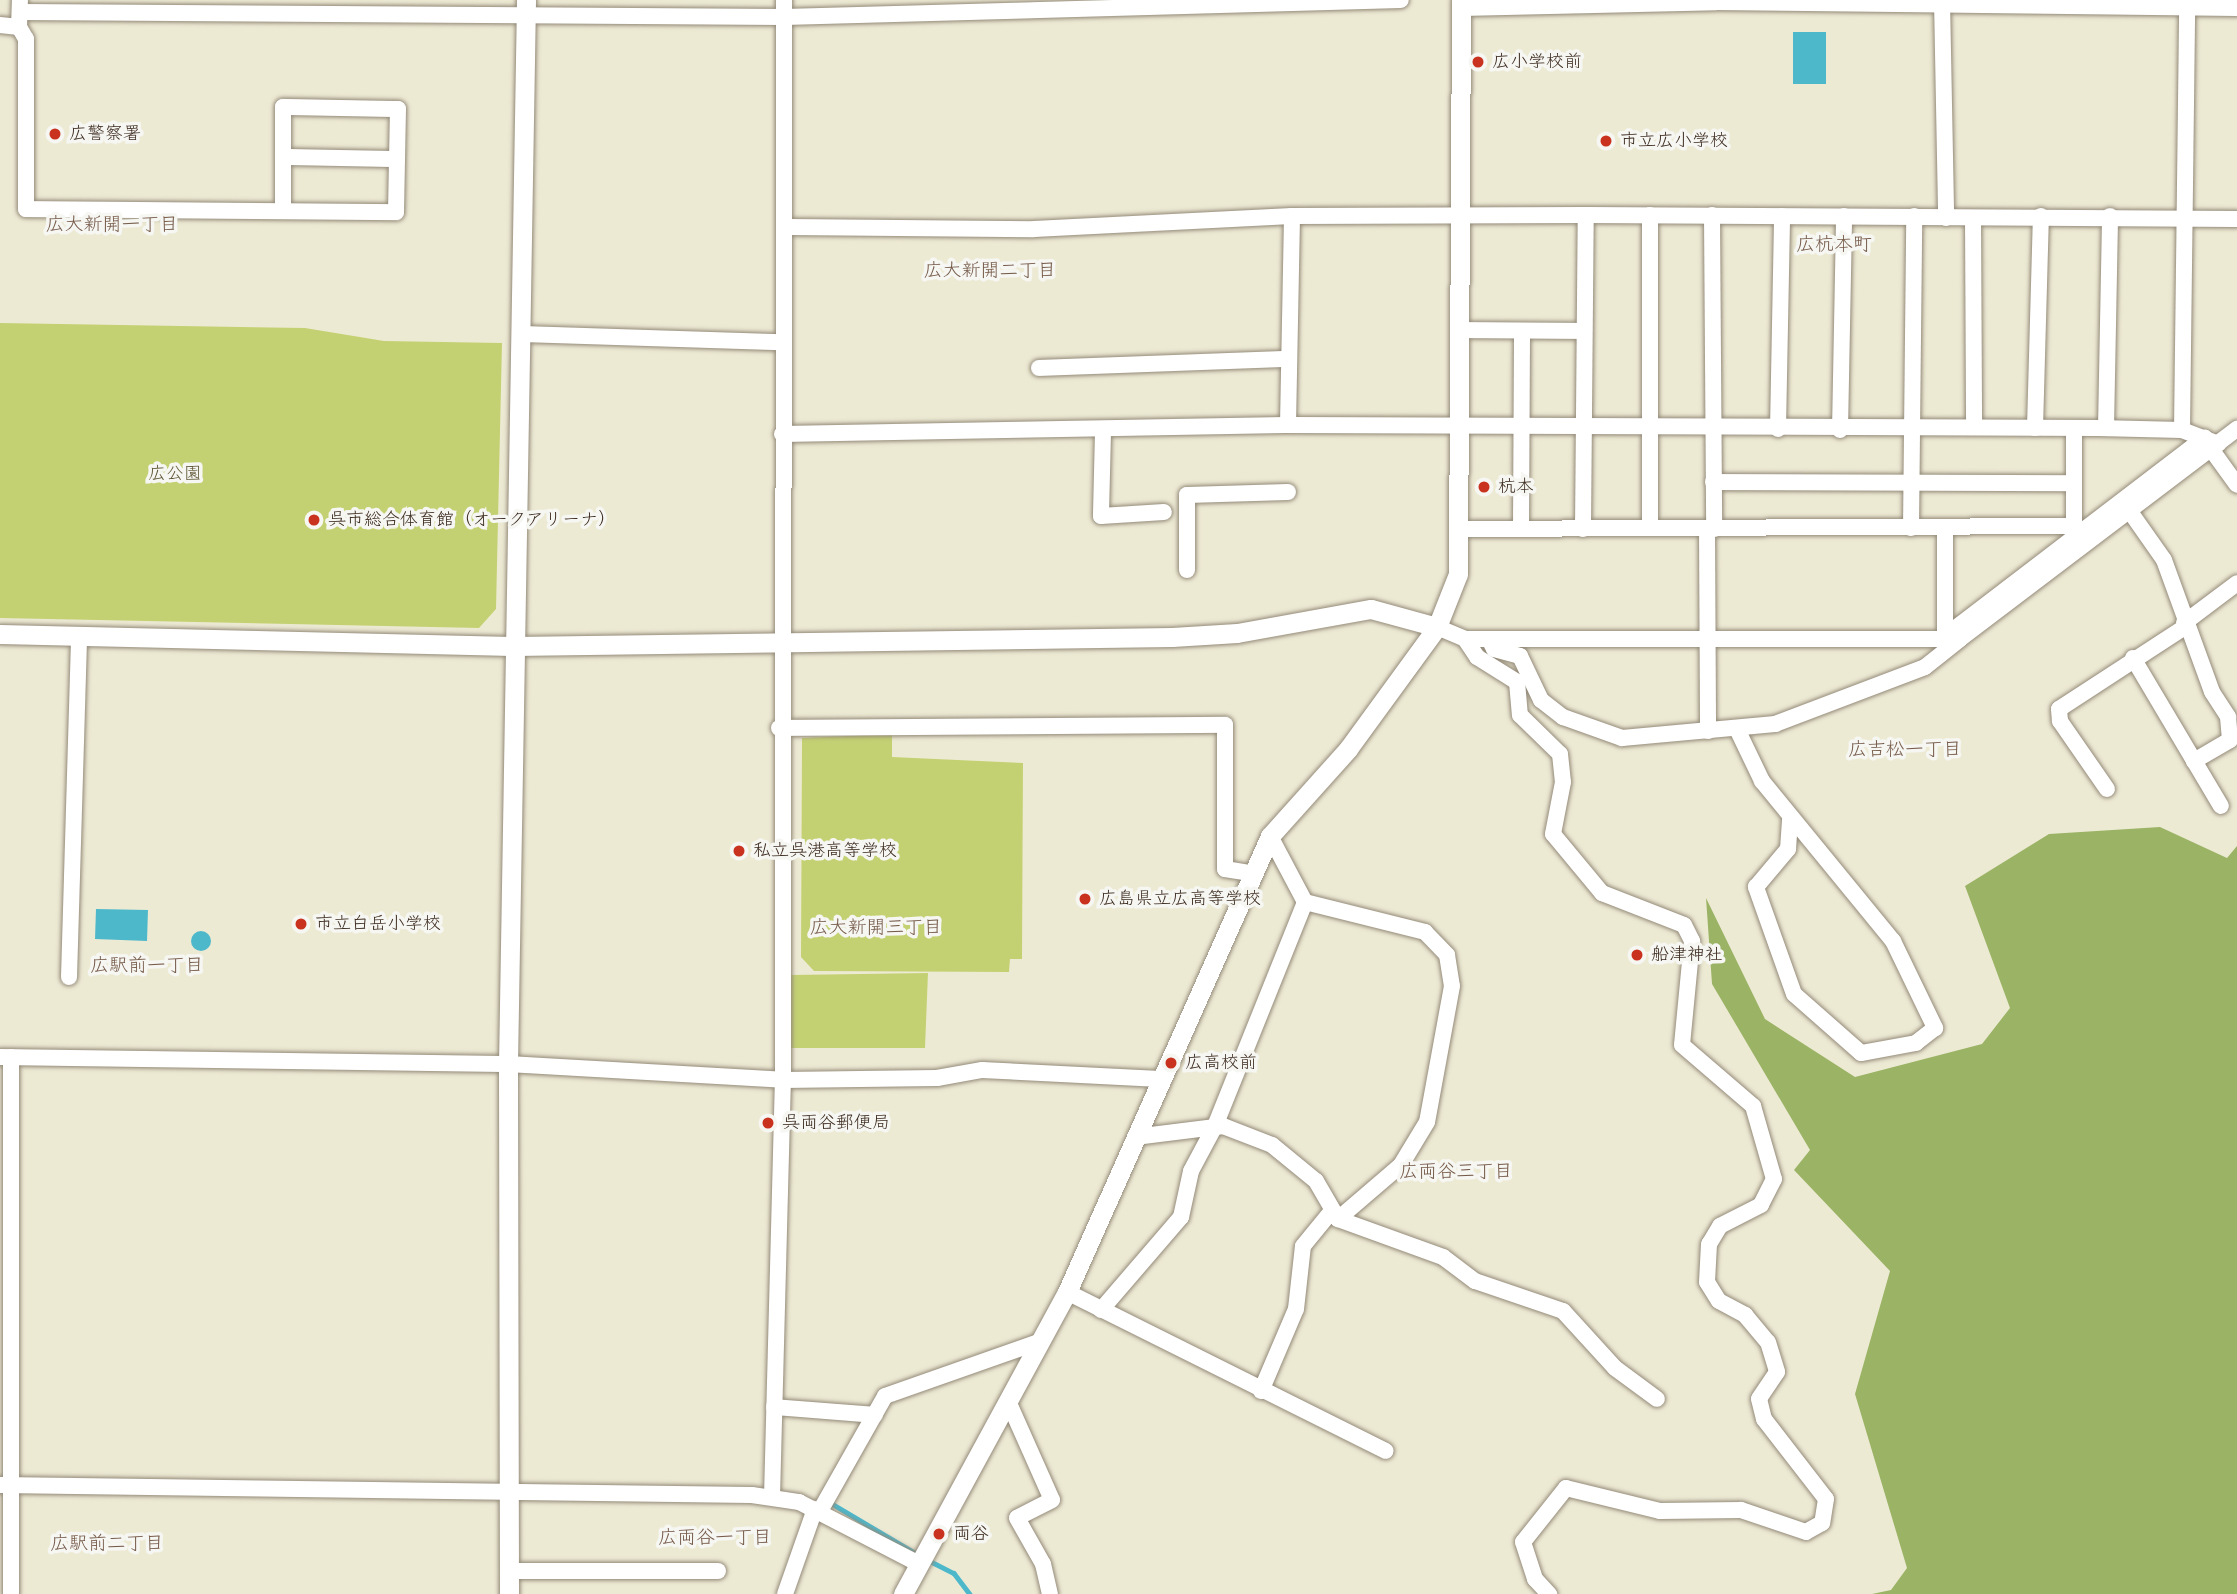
<!DOCTYPE html>
<meta charset="utf-8">
<style>
body{margin:0}
#map{position:relative;width:2237px;height:1594px;overflow:hidden;background:#edead4;font-family:"Balsamiq Sans","Klee One",sans-serif}
div>[style]{position:absolute}
.green>*{inset:0;background:#c4d173}
.forest>*{inset:0;background:#9bb365}
.water>*{inset:0;background:#4eb8cb}
.round{border-radius:50%}
.stream>*{height:4.5px;margin:-2.25px;padding:0 2.25px;transform-origin:2.25px;border-radius:2.25px;background:#4eb8cb}
.roads{filter:drop-shadow(0 0 2px #948a79) drop-shadow(0 0 2px #948a79)}
.minor>*{height:16px;margin:-8px;padding:0 8px;transform-origin:8px;border-radius:8px;background:#fff}
.tertiary>*{height:19px;margin:-9.5px;padding:0 9.5px;transform-origin:9.5px;border-radius:9.5px;background:#fff}
.dots>*{width:19px;height:19px;translate:-50% -50%;box-sizing:border-box;border:4px solid #f6f6f2;border-radius:50%}
span{translate:-50% -50%;white-space:nowrap;text-align:center;line-height:1.15;-webkit-text-stroke:7px #f6f6f2;paint-order:stroke}
.poi-label{font-size:18px;color:#3b2a1e}
.left{translate:0 -50%;text-align:left}
.park-label{font-size:18px;color:#5d5433}
.neighbourhood-label{font-size:19px;color:#755a49}
</style>
<div id="map">
<div class="green">
<i style="clip-path:polygon(0 323px,305px 328px,384px 341px,502px 343px,496px 609px,479px 628px,0 618px)"></i>
<i style="clip-path:polygon(892px 734px,892px 757px,1023px 763px,1022px 959px,1010px 959px,1009px 972px,814px 971px,801px 957px,802px 738px)"></i>
<i style="clip-path:polygon(928px 973px,925px 1048px,791px 1048px,791px 975px)"></i>
</div>
<div class="forest">
<i style="clip-path:polygon(2160px 827px,2227px 858px,2237px 846px,2237px 1594px,1872px 1594px,1891px 1590px,1907px 1568px,1855px 1394px,1890px 1271px,1794px 1170px,1810px 1150px,1712px 984px,1706px 898px,1765px 1019px,1855px 1077px,1982px 1044px,2010px 1008px,1965px 886px,2049px 834px)"></i>
</div>
<div class="water">
<i style="clip-path:polygon(1793px 32px,1826px 32px,1826px 84px,1793px 84px)"></i>
<i style="clip-path:polygon(96px 909px,148px 910px,147px 941px,95px 939px)"></i>
<i class="round" style="left:191px;top:931px;width:20px;height:20px"></i>
</div>
<div class="stream">
<i style="left:829px;top:1502px;width:102px;rotate:30.6deg"></i>
<i style="left:928px;top:1560px;width:29px;rotate:27deg"></i>
<i style="left:954px;top:1573px;width:26px;rotate:53deg"></i>
</div>
<div class="roads">
<div class="minor">
<i style="left:1942px;top:0;width:218px;rotate:88.9deg"></i>
<i style="left:1461px;top:8px;width:255px;rotate:-1.3deg"></i>
<i style="left:1716px;top:2px;width:521px;rotate:0.66deg"></i>
<i style="left:20px;top:12px;width:764px;rotate:0.37deg"></i>
<i style="left:784px;top:17px;width:617px;rotate:-1.58deg"></i>
<i style="left:0;top:25px;width:19px;rotate:6deg"></i>
<i style="left:19px;top:27px;width:27px;rotate:-88deg"></i>
<i style="left:19px;top:27px;width:14px;rotate:60deg"></i>
<i style="left:26px;top:39px;width:170px;rotate:90deg"></i>
<i style="left:26px;top:209px;width:370px;rotate:0.5deg"></i>
<i style="left:396px;top:212px;width:103px;rotate:-88.9deg"></i>
<i style="left:398px;top:109px;width:115px;rotate:-179deg"></i>
<i style="left:283px;top:107px;width:103px;rotate:90deg"></i>
<i style="left:283px;top:157px;width:114px;rotate:1deg"></i>
<i style="left:1712px;top:215px;width:314px;rotate:89.6deg"></i>
<i style="left:1973px;top:218px;width:209px;rotate:89.7deg"></i>
<i style="left:789px;top:227px;width:245px;rotate:0.5deg"></i>
<i style="left:1034px;top:229px;width:258px;rotate:-2.9deg"></i>
<i style="left:1292px;top:216px;width:294px;rotate:-0.2deg"></i>
<i style="left:1586px;top:215px;width:651px;rotate:0.35deg"></i>
<i style="left:1463px;top:330px;width:119px;rotate:0.5deg"></i>
<i style="left:522px;top:334px;width:259px;rotate:1.8deg"></i>
<i style="left:1039px;top:368px;width:250px;rotate:-2.1deg"></i>
<i style="left:1288px;top:425px;width:209px;rotate:-88.9deg"></i>
<i style="left:2035px;top:428px;width:212px;rotate:-88.4deg"></i>
<i style="left:2106px;top:428px;width:212px;rotate:-88.9deg"></i>
<i style="left:1778px;top:429px;width:213px;rotate:-88.9deg"></i>
<i style="left:1840px;top:430px;width:214px;rotate:-88.9deg"></i>
<i style="left:2182px;top:430px;width:430px;rotate:-89.3deg"></i>
<i style="left:1103px;top:432px;width:84px;rotate:91.4deg"></i>
<i style="left:1101px;top:516px;width:63px;rotate:-3.6deg"></i>
<i style="left:782px;top:434px;width:506px;rotate:-1.02deg"></i>
<i style="left:1288px;top:425px;width:810px;rotate:0.21deg"></i>
<i style="left:2098px;top:428px;width:84px;rotate:1.4deg"></i>
<i style="left:2182px;top:430px;width:39px;rotate:21deg"></i>
<i style="left:2211px;top:449px;width:44px;rotate:54.2deg"></i>
<i style="left:1713px;top:482px;width:361px;rotate:0.2deg"></i>
<i style="left:2131px;top:513px;width:57px;rotate:54.9deg"></i>
<i style="left:2164px;top:560px;width:140px;rotate:70deg"></i>
<i style="left:2212px;top:692px;width:30px;rotate:57deg"></i>
<i style="left:2228px;top:717px;width:23px;rotate:85deg"></i>
<i style="left:2230px;top:740px;width:42px;rotate:149.7deg"></i>
<i style="left:1650px;top:527px;width:312px;rotate:-90deg"></i>
<i style="left:1521px;top:528px;width:197px;rotate:-89.7deg"></i>
<i style="left:1911px;top:528px;width:312px;rotate:-89.4deg"></i>
<i style="left:1945px;top:528px;width:114px;rotate:90deg"></i>
<i style="left:1461px;top:529px;width:613px;rotate:-0.28deg"></i>
<i style="left:1583px;top:529px;width:314px;rotate:-89.5deg"></i>
<i style="left:1707px;top:529px;width:202px;rotate:89.7deg"></i>
<i style="left:2074px;top:534px;width:106px;rotate:-90deg"></i>
<i style="left:1187px;top:570px;width:75px;rotate:-90deg"></i>
<i style="left:1187px;top:495px;width:101px;rotate:-1.7deg"></i>
<i style="left:2184px;top:623px;width:66px;rotate:-37deg"></i>
<i style="left:1437px;top:627px;width:30px;rotate:23deg"></i>
<i style="left:1465px;top:639px;width:495px"></i>
<i style="left:1960px;top:639px;width:348px;rotate:-37.2deg"></i>
<i style="left:1945px;top:636px;width:327px;rotate:-37.4deg"></i>
<i style="left:1465px;top:639px;width:22px;rotate:56deg"></i>
<i style="left:1477px;top:657px;width:47px;rotate:32deg"></i>
<i style="left:1517px;top:682px;width:33px;rotate:85deg"></i>
<i style="left:1520px;top:715px;width:56px;rotate:44.3deg"></i>
<i style="left:1560px;top:754px;width:28px;rotate:84deg"></i>
<i style="left:1563px;top:782px;width:53px;rotate:100.9deg"></i>
<i style="left:1553px;top:834px;width:77px;rotate:50.3deg"></i>
<i style="left:1602px;top:893px;width:88px;rotate:21.3deg"></i>
<i style="left:1684px;top:925px;width:18px;rotate:63deg"></i>
<i style="left:1692px;top:941px;width:104px;rotate:95.5deg"></i>
<i style="left:1682px;top:1045px;width:94px;rotate:40.7deg"></i>
<i style="left:1753px;top:1106px;width:76px;rotate:74deg"></i>
<i style="left:1774px;top:1179px;width:29px;rotate:117deg"></i>
<i style="left:1761px;top:1205px;width:46px;rotate:152.9deg"></i>
<i style="left:1720px;top:1226px;width:21px;rotate:121deg"></i>
<i style="left:1709px;top:1244px;width:38px;rotate:93deg"></i>
<i style="left:1707px;top:1282px;width:22px;rotate:58deg"></i>
<i style="left:1719px;top:1301px;width:30px;rotate:28deg"></i>
<i style="left:1745px;top:1315px;width:35px;rotate:50deg"></i>
<i style="left:1768px;top:1342px;width:31px;rotate:73deg"></i>
<i style="left:1777px;top:1372px;width:32px;rotate:124deg"></i>
<i style="left:1759px;top:1399px;width:21px;rotate:76deg"></i>
<i style="left:1764px;top:1419px;width:101px;rotate:52.2deg"></i>
<i style="left:1826px;top:1499px;width:24px;rotate:99deg"></i>
<i style="left:1822px;top:1523px;width:18px;rotate:151deg"></i>
<i style="left:1806px;top:1532px;width:69px;rotate:-161.3deg"></i>
<i style="left:1741px;top:1510px;width:81px;rotate:179.3deg"></i>
<i style="left:1660px;top:1511px;width:97px;rotate:-166.3deg"></i>
<i style="left:1566px;top:1488px;width:69px;rotate:128.5deg"></i>
<i style="left:1523px;top:1542px;width:39px;rotate:72deg"></i>
<i style="left:1535px;top:1579px;width:21px;rotate:47deg"></i>
<i style="left:1489px;top:639px;width:11px;rotate:63deg"></i>
<i style="left:1494px;top:649px;width:27px;rotate:15deg"></i>
<i style="left:1520px;top:656px;width:49px;rotate:64.5deg"></i>
<i style="left:1541px;top:700px;width:28px;rotate:38deg"></i>
<i style="left:1563px;top:717px;width:63px;rotate:19.6deg"></i>
<i style="left:1622px;top:738px;width:154px;rotate:-5.2deg"></i>
<i style="left:1775px;top:724px;width:160px;rotate:-20.8deg"></i>
<i style="left:1925px;top:667px;width:43px;rotate:-38.5deg"></i>
<i style="left:2133px;top:658px;width:172px;rotate:59.3deg"></i>
<i style="left:779px;top:728px;width:446px;rotate:-0.4deg"></i>
<i style="left:1225px;top:725px;width:144px;rotate:90deg"></i>
<i style="left:1225px;top:869px;width:26px;rotate:9deg"></i>
<i style="left:1737px;top:729px;width:58px;rotate:64.3deg"></i>
<i style="left:1762px;top:781px;width:207px;rotate:50.7deg"></i>
<i style="left:1893px;top:941px;width:97px;rotate:64.2deg"></i>
<i style="left:1935px;top:1028px;width:24px;rotate:142deg"></i>
<i style="left:1916px;top:1043px;width:56px;rotate:169.7deg"></i>
<i style="left:1861px;top:1053px;width:89px;rotate:-138.6deg"></i>
<i style="left:1794px;top:994px;width:114px;rotate:-109.6deg"></i>
<i style="left:1756px;top:887px;width:50px;rotate:-49.9deg"></i>
<i style="left:1788px;top:849px;width:30px;rotate:-86deg"></i>
<i style="left:2107px;top:789px;width:83px;rotate:-124.7deg"></i>
<i style="left:2060px;top:721px;width:12px;rotate:-95deg"></i>
<i style="left:2059px;top:709px;width:150px;rotate:-33.1deg"></i>
<i style="left:1270px;top:836px;width:75px;rotate:62.1deg"></i>
<i style="left:1305px;top:902px;width:124px;rotate:14deg"></i>
<i style="left:1425px;top:932px;width:32px;rotate:46deg"></i>
<i style="left:1447px;top:955px;width:31px;rotate:81deg"></i>
<i style="left:1452px;top:986px;width:138px;rotate:100.4deg"></i>
<i style="left:1427px;top:1122px;width:50px;rotate:121.2deg"></i>
<i style="left:1401px;top:1165px;width:83px;rotate:139.4deg"></i>
<i style="left:69px;top:977px;width:339px;rotate:-88.3deg"></i>
<i style="left:0;top:1057px;width:508px;rotate:0.79deg"></i>
<i style="left:508px;top:1064px;width:275px;rotate:3.3deg"></i>
<i style="left:783px;top:1080px;width:154px;rotate:-0.7deg"></i>
<i style="left:937px;top:1078px;width:46px;rotate:-10.1deg"></i>
<i style="left:982px;top:1070px;width:178px;rotate:2.9deg"></i>
<i style="left:11px;top:1057px;width:537px;rotate:90deg"></i>
<i style="left:1135px;top:1137px;width:89px;rotate:-7.1deg"></i>
<i style="left:1223px;top:1126px;width:53px;rotate:21.2deg"></i>
<i style="left:1272px;top:1145px;width:57px;rotate:39.3deg"></i>
<i style="left:1316px;top:1181px;width:44px;rotate:59.9deg"></i>
<i style="left:1338px;top:1219px;width:112px;rotate:19.9deg"></i>
<i style="left:1443px;top:1257px;width:40px;rotate:37deg"></i>
<i style="left:1475px;top:1281px;width:93px;rotate:18.8deg"></i>
<i style="left:1563px;top:1311px;width:77px;rotate:47.6deg"></i>
<i style="left:1615px;top:1368px;width:52px;rotate:36.4deg"></i>
<i style="left:1067px;top:1292px;width:356px;rotate:26.5deg"></i>
<i style="left:1101px;top:1310px;width:123px;rotate:-49.3deg"></i>
<i style="left:1181px;top:1217px;width:47px;rotate:-77.7deg"></i>
<i style="left:1191px;top:1171px;width:51px;rotate:-61.9deg"></i>
<i style="left:1215px;top:1126px;width:241px;rotate:-68.1deg"></i>
<i style="left:1261px;top:1391px;width:89px;rotate:-66.9deg"></i>
<i style="left:1296px;top:1309px;width:63px;rotate:-83.7deg"></i>
<i style="left:1303px;top:1246px;width:43px;rotate:-50.7deg"></i>
<i style="left:1008px;top:1401px;width:108px;rotate:66deg"></i>
<i style="left:1052px;top:1500px;width:39px;rotate:153deg"></i>
<i style="left:1017px;top:1518px;width:53px;rotate:60.5deg"></i>
<i style="left:1043px;top:1564px;width:31px;rotate:77deg"></i>
<i style="left:774px;top:1407px;width:101px;rotate:4.5deg"></i>
<i style="left:0;top:1485px;width:752px;rotate:0.76deg"></i>
<i style="left:752px;top:1495px;width:48px;rotate:8.5deg"></i>
<i style="left:799px;top:1502px;width:135px;rotate:27.3deg"></i>
<i style="left:772px;top:1497px;width:417px;rotate:-88.5deg"></i>
<i style="left:783px;top:1080px;width:1080px;rotate:-89.95deg"></i>
<i style="left:820px;top:1511px;width:132px;rotate:-60.5deg"></i>
<i style="left:885px;top:1396px;width:165px;rotate:-19.4deg"></i>
<i style="left:510px;top:1571px;width:208px"></i>
<i style="left:785px;top:1594px;width:90px;rotate:-70.6deg"></i>
</div>
<div class="tertiary">
<i style="left:0;top:634px;width:514px;rotate:1.34deg"></i>
<i style="left:514px;top:646px;width:658px;rotate:-0.78deg"></i>
<i style="left:1172px;top:637px;width:65px;rotate:-3.5deg"></i>
<i style="left:1237px;top:633px;width:136px;rotate:-10.2deg"></i>
<i style="left:1371px;top:609px;width:68px;rotate:15.3deg"></i>
<i style="left:509px;top:1594px;width:530px;rotate:-90.11deg"></i>
<i style="left:508px;top:1064px;width:1064px;rotate:-89.03deg"></i>
<i style="left:903px;top:1594px;width:344px;rotate:-61.5deg"></i>
<i style="left:1067px;top:1292px;width:499px;rotate:-66deg"></i>
<i style="left:1270px;top:836px;width:117px;rotate:-48.1deg"></i>
<i style="left:1348px;top:749px;width:151px;rotate:-53.9deg"></i>
<i style="left:1437px;top:627px;width:57px;rotate:-68.4deg"></i>
<i style="left:1458px;top:574px;width:574px;rotate:-89.7deg"></i>
</div>
</div>
<div class="dots">
<i style="left:1478px;top:62px;background:#c8321e"></i>
<i style="left:55px;top:134px;background:#c8321e"></i>
<i style="left:1606px;top:141px;background:#c8321e"></i>
<i style="left:1484px;top:487px;background:#c8321e"></i>
<i style="left:314px;top:520px;background:#c8321e"></i>
<i style="left:739px;top:851px;background:#c8321e"></i>
<i style="left:1085px;top:899px;background:#c8321e"></i>
<i style="left:301px;top:924px;background:#c8321e"></i>
<i style="left:1637px;top:955px;background:#c8321e"></i>
<i style="left:1171px;top:1063px;background:#c8321e"></i>
<i style="left:768px;top:1123px;background:#c8321e"></i>
<i style="left:939px;top:1534px;background:#c8321e"></i>
</div>
<div class="poi-label">
<span class="left" style="left:1492px;top:62px">広小学校前</span>
<span class="left" style="left:69px;top:134px">広警察署</span>
<span class="left" style="left:1620px;top:141px">市立広小学校</span>
<span class="left" style="left:1498px;top:487px">杭本</span>
<span class="left" style="left:328px;top:520px">呉市総合体育館（オークアリーナ）</span>
<span class="left" style="left:753px;top:851px">私立呉港高等学校</span>
<span class="left" style="left:1099px;top:899px">広島県立広高等学校</span>
<span class="left" style="left:315px;top:924px">市立白岳小学校</span>
<span class="left" style="left:1651px;top:955px">船津神社</span>
<span class="left" style="left:1185px;top:1063px">広高校前</span>
<span class="left" style="left:782px;top:1123px">呉両谷郵便局</span>
<span class="left" style="left:953px;top:1534px">両谷</span>
</div>
<div class="park-label">
<span style="left:175px;top:474px">広公園</span>
</div>
<div class="neighbourhood-label">
<span style="left:112px;top:225px">広大新開一丁目</span>
<span style="left:1834px;top:245px">広杭本町</span>
<span style="left:990px;top:271px">広大新開二丁目</span>
<span style="left:1905px;top:750px">広吉松一丁目</span>
<span style="left:876px;top:928px">広大新開三丁目</span>
<span style="left:147px;top:966px">広駅前一丁目</span>
<span style="left:1456px;top:1172px">広両谷三丁目</span>
<span style="left:715px;top:1538px">広両谷一丁目</span>
<span style="left:107px;top:1544px">広駅前二丁目</span>
</div>
</div>
